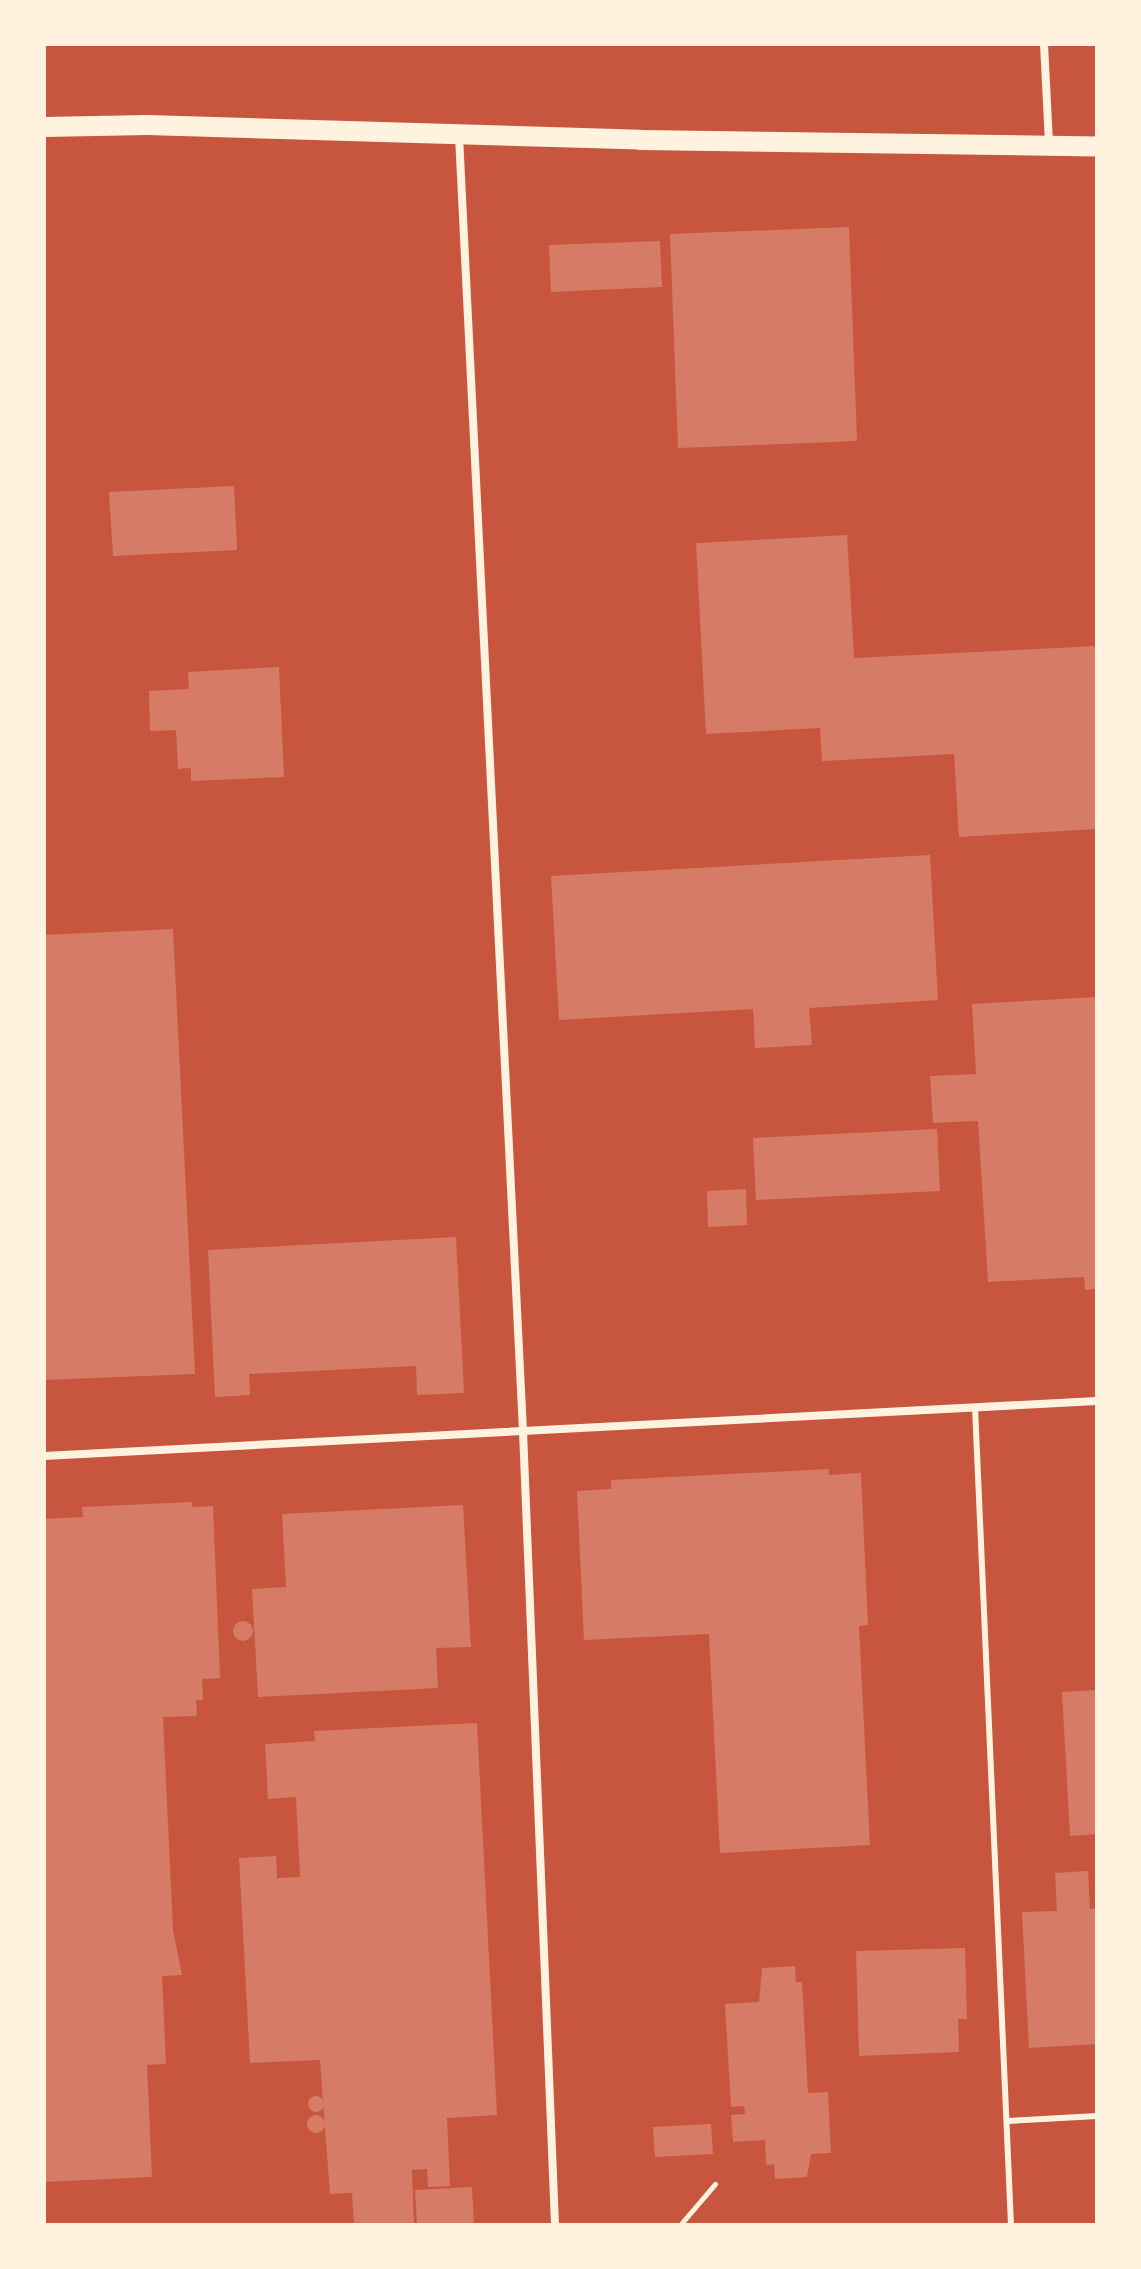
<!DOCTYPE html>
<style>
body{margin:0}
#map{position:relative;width:1141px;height:2269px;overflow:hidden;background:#c8553d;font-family:Figtree,sans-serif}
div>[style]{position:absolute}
.building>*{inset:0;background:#d67c66}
.round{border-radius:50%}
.path>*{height:5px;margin:-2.5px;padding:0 2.5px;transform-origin:2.5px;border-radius:2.5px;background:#fff3e0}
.service>*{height:6px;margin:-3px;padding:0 3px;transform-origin:3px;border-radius:3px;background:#fff3e0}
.minor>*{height:8px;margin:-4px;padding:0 4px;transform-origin:4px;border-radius:4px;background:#fff3e0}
.primary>*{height:20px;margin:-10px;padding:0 10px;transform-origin:10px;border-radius:10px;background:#fff3e0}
span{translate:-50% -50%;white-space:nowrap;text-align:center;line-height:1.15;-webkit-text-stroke:6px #fff3e0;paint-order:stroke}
.frame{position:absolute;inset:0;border:46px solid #fff3e0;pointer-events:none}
</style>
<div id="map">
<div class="building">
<i style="clip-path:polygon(849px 227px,857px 441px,678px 448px,670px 234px)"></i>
<i style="clip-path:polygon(660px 241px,662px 287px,551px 292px,549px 245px)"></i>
<i style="clip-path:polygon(234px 486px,237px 550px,113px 556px,109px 492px)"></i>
<i style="clip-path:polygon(847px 535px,854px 658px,1097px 646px,1097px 829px,959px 837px,954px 754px,822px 761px,820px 728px,706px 734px,696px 543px)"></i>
<i style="clip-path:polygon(279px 667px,284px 777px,191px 781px,191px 768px,178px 769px,176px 730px,150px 731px,149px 691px,189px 689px,188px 672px)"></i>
<i style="clip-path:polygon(930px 855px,938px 1000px,809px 1008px,812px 1045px,755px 1048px,753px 1009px,559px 1020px,551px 876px)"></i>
<i style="clip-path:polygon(173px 929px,195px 1374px,44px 1380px,44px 935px)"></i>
<i style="clip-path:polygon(1097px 997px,1097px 1289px,1085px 1290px,1084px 1277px,988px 1282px,978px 1121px,933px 1123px,930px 1076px,976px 1074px,972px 1004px)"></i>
<i style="clip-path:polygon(937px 1129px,940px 1191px,756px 1200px,753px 1138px)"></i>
<i style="clip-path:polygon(746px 1189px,747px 1225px,708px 1227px,707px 1191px)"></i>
<i style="clip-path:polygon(456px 1237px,464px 1393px,417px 1395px,416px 1366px,249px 1374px,250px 1395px,215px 1397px,208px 1250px)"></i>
<i style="clip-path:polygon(829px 1469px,829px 1475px,861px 1473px,868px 1625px,859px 1626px,870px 1845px,720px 1853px,709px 1634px,584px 1640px,577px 1491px,611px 1489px,611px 1480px)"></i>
<i style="clip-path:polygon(192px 1502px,192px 1507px,213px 1506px,220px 1678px,202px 1679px,203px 1700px,196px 1700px,197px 1716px,163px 1717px,173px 1930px,182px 1975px,162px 1976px,166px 2064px,147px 2065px,152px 2177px,44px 2182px,44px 1519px,83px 1517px,82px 1507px)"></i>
<i style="clip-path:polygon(463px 1505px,471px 1647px,436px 1648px,438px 1688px,258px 1697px,252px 1589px,286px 1587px,282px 1514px)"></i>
<i class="round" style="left:233px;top:1621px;width:20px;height:20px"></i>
<i style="clip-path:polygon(1097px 1690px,1097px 1834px,1070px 1836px,1062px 1692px)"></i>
<i style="clip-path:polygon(477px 1723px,497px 2115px,447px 2118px,450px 2186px,428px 2187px,427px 2169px,412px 2170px,414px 2225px,354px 2225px,352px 2193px,330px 2194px,320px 2060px,250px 2063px,239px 1858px,276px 1856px,277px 1878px,300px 1877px,296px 1797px,268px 1799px,265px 1744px,315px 1741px,314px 1731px)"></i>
<i style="clip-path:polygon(1088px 1871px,1090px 1909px,1097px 1908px,1097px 2044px,1029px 2048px,1022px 1912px,1057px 1911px,1055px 1873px)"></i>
<i style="clip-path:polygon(965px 1948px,967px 2019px,958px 2019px,959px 2052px,859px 2056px,856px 1951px)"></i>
<i style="clip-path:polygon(795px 1966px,796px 1982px,802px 1982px,808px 2093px,828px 2092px,831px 2153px,811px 2154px,807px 2177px,775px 2179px,774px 2164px,766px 2165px,765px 2140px,733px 2142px,731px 2115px,745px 2114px,744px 2106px,731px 2107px,725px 2004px,759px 2002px,762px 1968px)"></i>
<i class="round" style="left:308px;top:2096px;width:16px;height:16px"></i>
<i class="round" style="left:307px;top:2115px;width:18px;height:18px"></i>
<i style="clip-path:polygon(711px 2124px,713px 2154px,655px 2157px,653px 2127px)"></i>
<i style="clip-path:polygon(472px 2187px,474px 2225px,417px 2225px,415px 2190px)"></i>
</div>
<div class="path">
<i style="left:680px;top:2225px;width:54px;rotate:-49.5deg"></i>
</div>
<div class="service">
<i style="left:975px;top:1407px;width:819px;rotate:87.48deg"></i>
<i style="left:1007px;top:2121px;width:90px;rotate:-3.2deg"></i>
</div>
<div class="minor">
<i style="left:1044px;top:44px;width:99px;rotate:87.1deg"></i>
<i style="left:459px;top:136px;width:1297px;rotate:87.17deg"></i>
<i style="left:523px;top:1431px;width:795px;rotate:87.69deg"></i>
<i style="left:44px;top:1456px;width:1054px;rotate:-2.99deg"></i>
</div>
<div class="primary">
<i style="left:44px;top:127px;width:103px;rotate:-1.1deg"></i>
<i style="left:147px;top:125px;width:493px;rotate:1.7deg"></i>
<i style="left:640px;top:140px;width:457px;rotate:0.8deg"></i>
</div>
<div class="frame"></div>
</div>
